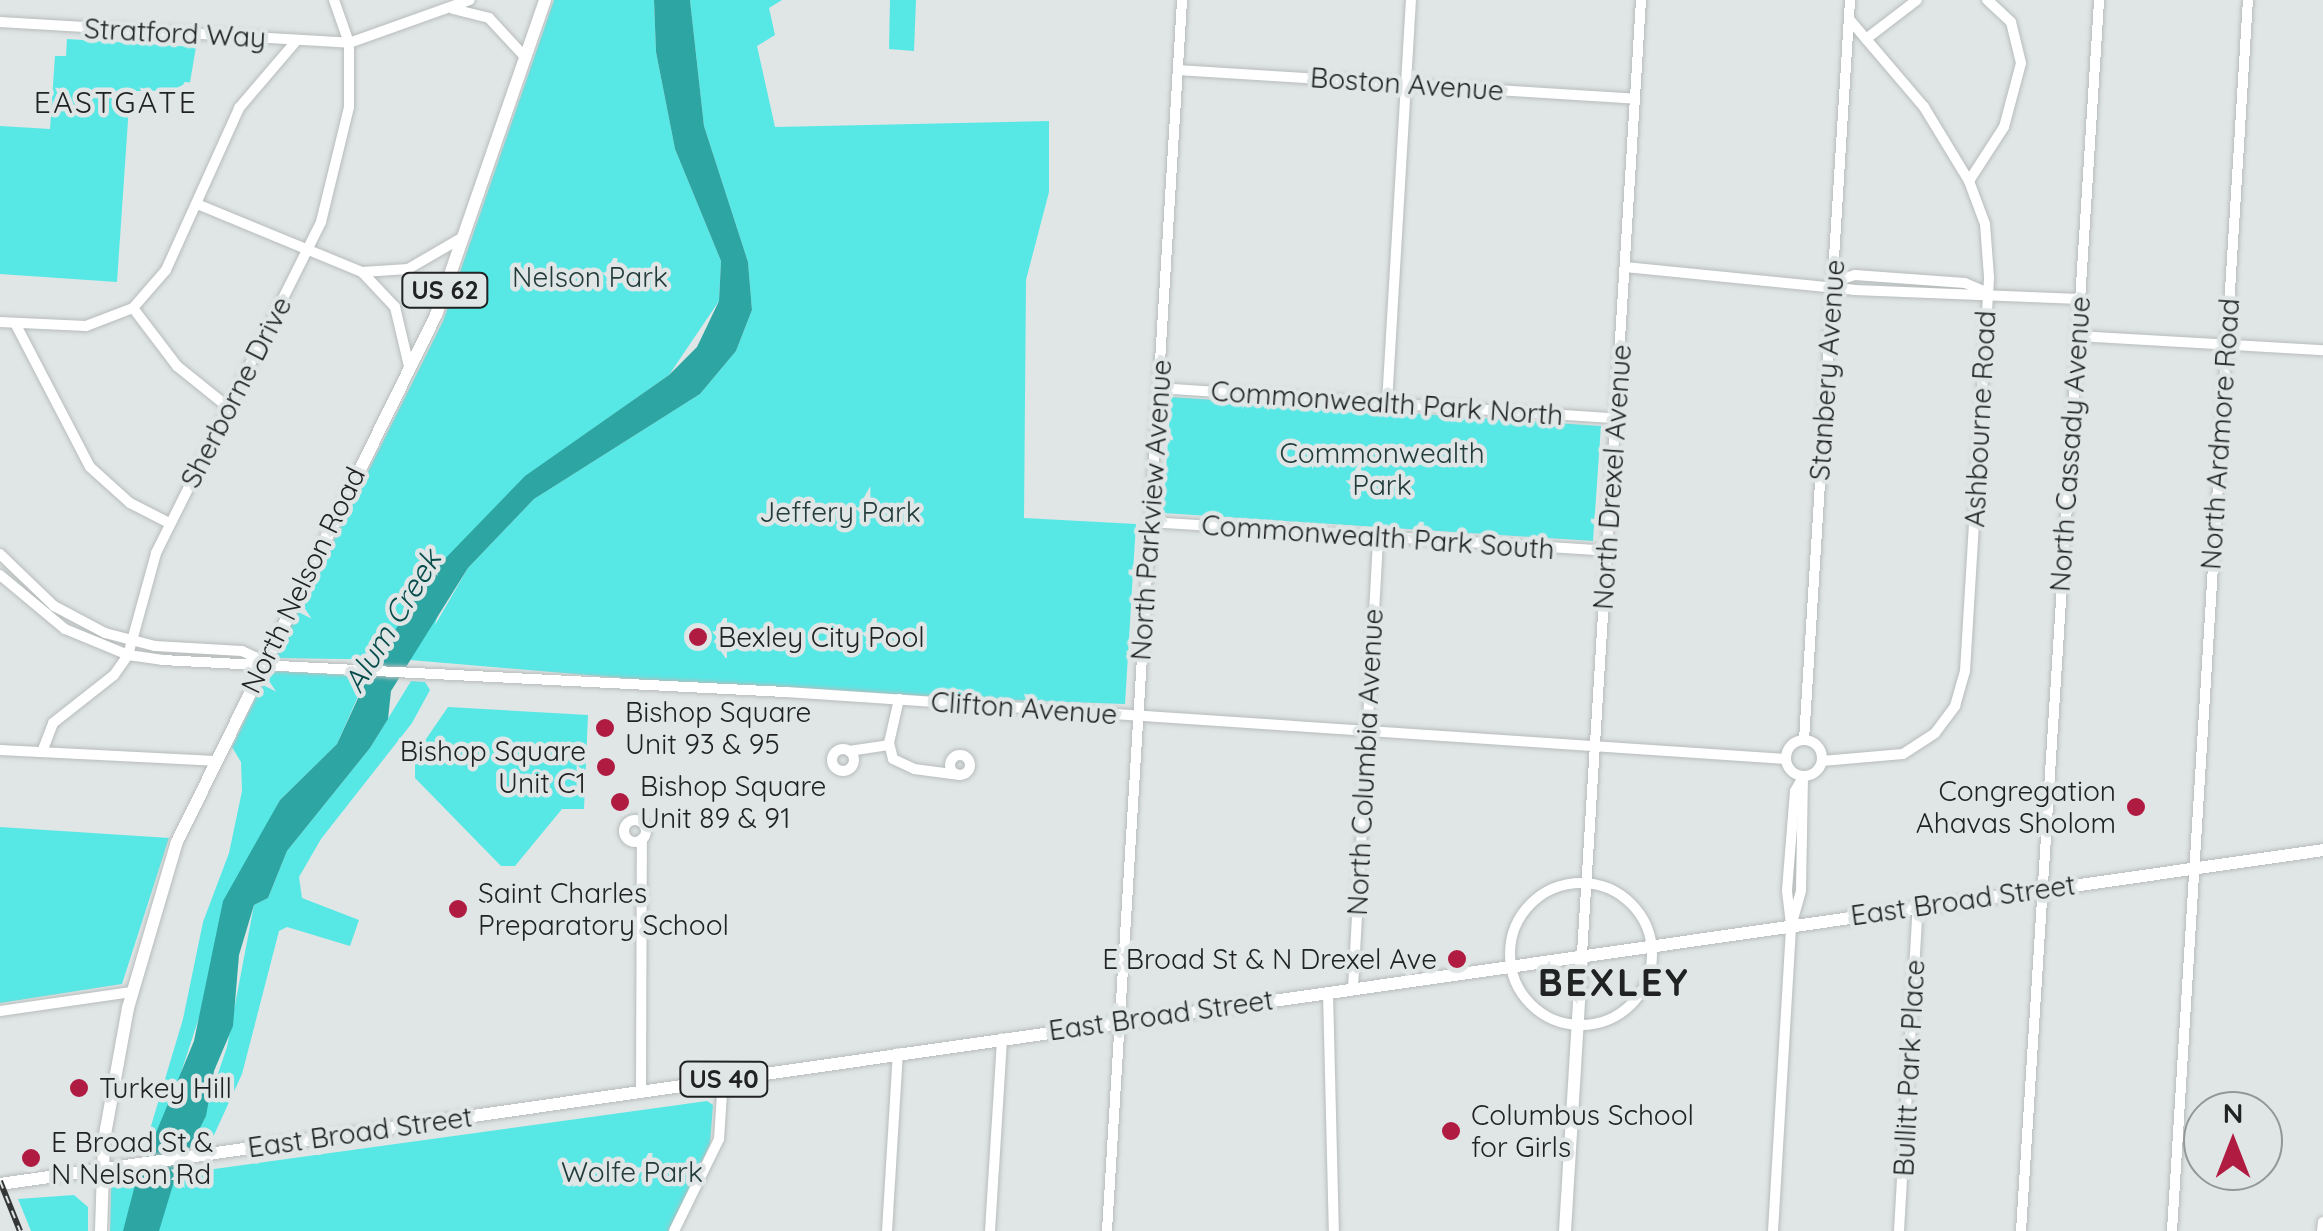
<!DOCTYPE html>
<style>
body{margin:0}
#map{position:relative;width:2323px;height:1231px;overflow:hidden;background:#e0e5e5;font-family:Quicksand,sans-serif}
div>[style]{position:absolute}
.green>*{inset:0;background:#57e8e6}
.water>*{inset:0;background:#2da5a3}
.roads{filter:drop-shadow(0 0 2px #b7bcbc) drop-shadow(0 0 2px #b7bcbc)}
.minor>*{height:10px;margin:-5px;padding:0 5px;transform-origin:5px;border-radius:5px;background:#fff}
.minor>.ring{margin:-5px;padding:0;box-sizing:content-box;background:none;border:10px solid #fff;border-radius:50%}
.major>*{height:12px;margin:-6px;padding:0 6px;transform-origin:6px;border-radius:6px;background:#fff}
.rail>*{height:6px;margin-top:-3px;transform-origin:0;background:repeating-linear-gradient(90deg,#e0e5e5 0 8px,#353737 0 16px);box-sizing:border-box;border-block:2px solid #353737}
.dots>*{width:28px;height:28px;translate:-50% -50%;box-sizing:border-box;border:5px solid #e0e5e5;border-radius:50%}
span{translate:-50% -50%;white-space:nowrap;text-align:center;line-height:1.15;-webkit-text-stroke:9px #e0e5e5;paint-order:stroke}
.shield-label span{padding:2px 8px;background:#e0e5e5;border:2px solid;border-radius:8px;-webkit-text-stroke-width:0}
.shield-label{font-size:25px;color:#212323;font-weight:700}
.street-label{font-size:28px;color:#212323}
.park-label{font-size:28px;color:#223c3b}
.poi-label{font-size:28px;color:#212323}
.left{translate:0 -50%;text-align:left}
.right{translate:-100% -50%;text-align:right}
.neighbourhood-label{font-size:30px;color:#212323;letter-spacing:2.5px}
.water-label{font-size:30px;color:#054c4b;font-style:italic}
.district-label{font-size:38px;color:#212323;font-weight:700;letter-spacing:2.5px}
.north{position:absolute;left:2183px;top:1091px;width:100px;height:100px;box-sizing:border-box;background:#e0e5e5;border:2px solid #949797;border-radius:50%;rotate:0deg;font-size:28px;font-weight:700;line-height:40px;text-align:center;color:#212323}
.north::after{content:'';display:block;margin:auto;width:35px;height:45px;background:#af1b41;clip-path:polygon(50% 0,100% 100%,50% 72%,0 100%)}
</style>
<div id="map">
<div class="green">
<i style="clip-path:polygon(554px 0,654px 0,656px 52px,675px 149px,721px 261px,719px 301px,669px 375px,570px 445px,451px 566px,435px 625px,468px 568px,534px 499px,700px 394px,736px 351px,752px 310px,748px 262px,704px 126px,690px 0,782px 0,769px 8px,775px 35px,757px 46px,775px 127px,1049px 121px,1049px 192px,1026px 280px,1024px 518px,1136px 524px,1125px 704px,786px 692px,410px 660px,275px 658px,443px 321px)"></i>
<i style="clip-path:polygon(890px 0,916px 0,914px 51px,889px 49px)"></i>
<i style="clip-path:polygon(67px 39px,196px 47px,190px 82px,169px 91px,130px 91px,117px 282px,0 274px,0 126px,50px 129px,55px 56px,66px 56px)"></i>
<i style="clip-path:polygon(1171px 397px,1601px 426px,1593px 541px,1163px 513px)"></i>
<i style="clip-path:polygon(276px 671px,367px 676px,337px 744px,280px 800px,254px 851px,164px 1124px,156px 1144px,145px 1146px,183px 1019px,203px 922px,229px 853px,242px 791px,241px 762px,232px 747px,260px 689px)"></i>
<i style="clip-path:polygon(411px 681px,425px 682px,430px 690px,412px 723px,321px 839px,299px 877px,302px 898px,359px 920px,350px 946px,287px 927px,279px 931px,242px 1074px,214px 1135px,196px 1138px,227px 1047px,254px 905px,268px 898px,287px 851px,370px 748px)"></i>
<i style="clip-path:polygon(448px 707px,588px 715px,584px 809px,562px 809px,515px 866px,501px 866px,415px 778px,415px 755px)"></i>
<i style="clip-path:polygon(0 827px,169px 838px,122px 984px,0 1003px)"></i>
<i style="clip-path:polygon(707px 1101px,713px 1105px,710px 1144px,669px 1231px,110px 1231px,111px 1188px,120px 1182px)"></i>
<i style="clip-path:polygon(74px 1195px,88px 1207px,88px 1231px,31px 1231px,18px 1199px)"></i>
</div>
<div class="water">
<i style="clip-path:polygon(654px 0,690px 0,704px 126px,748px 262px,752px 310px,736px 351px,700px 394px,534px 499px,468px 568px,391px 691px,388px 719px,370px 748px,287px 851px,268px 898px,254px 905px,239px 955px,233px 1026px,214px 1071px,206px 1116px,176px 1175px,159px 1231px,123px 1231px,136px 1181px,194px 1041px,223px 901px,280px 800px,337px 744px,376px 659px,436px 568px,525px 476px,669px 375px,697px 347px,719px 301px,721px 261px,675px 149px,656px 52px)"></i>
</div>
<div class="roads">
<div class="minor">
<i style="left:453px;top:9px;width:37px;rotate:14deg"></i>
<i style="left:489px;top:18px;width:53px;rotate:47.3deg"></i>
<i style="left:0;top:22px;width:350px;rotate:3.4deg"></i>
<i style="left:349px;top:43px;width:128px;rotate:-19.6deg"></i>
<i style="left:1866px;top:39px;width:64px;rotate:-37.4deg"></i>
<i style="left:1178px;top:70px;width:458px;rotate:3.6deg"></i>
<i style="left:1969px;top:181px;width:64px;rotate:-57.1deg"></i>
<i style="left:2004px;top:127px;width:66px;rotate:-75.1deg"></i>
<i style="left:2021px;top:63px;width:42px;rotate:-103.7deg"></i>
<i style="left:2011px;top:22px;width:33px;rotate:-137deg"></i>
<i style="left:197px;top:204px;width:178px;rotate:22.4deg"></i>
<i style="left:362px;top:272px;width:46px;rotate:-3.7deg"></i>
<i style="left:408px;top:269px;width:64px;rotate:-30.2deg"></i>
<i style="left:1625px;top:267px;width:230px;rotate:5.7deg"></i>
<i style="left:1854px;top:290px;width:226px;rotate:2.3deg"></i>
<i style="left:363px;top:273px;width:47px;rotate:46.7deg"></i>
<i style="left:395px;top:307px;width:61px;rotate:76.7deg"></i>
<i style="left:1833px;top:282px;width:23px;rotate:-18deg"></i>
<i style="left:1855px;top:275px;width:110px;rotate:4.2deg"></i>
<i style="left:1965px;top:283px;width:25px;rotate:23deg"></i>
<i style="left:133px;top:308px;width:73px;rotate:52.8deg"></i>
<i style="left:177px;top:366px;width:65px;rotate:38.8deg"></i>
<i style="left:0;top:322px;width:86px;rotate:2.7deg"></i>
<i style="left:86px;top:326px;width:50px;rotate:-21deg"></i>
<i style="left:133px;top:308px;width:50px;rotate:-49deg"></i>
<i style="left:166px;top:270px;width:178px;rotate:-65.7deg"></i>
<i style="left:239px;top:108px;width:89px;rotate:-49.5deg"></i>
<i style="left:15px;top:323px;width:162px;rotate:62.5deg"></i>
<i style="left:90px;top:467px;width:54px;rotate:42deg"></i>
<i style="left:130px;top:503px;width:44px;rotate:27.1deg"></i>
<i style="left:2078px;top:336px;width:245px;rotate:3.3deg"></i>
<i style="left:1159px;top:388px;width:457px;rotate:3.8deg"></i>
<i style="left:1387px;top:403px;width:404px;rotate:-86.6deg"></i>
<i style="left:1150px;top:522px;width:458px;rotate:3.6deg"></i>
<i style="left:0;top:554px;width:75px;rotate:43.9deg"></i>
<i style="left:54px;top:606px;width:58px;rotate:27.9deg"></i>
<i style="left:105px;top:633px;width:52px;rotate:14.6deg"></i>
<i style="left:155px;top:646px;width:87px;rotate:3.3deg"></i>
<i style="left:242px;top:651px;width:21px;rotate:25deg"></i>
<i style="left:0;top:575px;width:85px;rotate:39.7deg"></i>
<i style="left:65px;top:629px;width:68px;rotate:22.4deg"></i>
<i style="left:128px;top:655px;width:34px;rotate:8deg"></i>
<i style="left:162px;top:660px;width:625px;rotate:2.94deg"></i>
<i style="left:786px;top:692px;width:1002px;rotate:3.83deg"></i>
<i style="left:899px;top:699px;width:45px;rotate:102.8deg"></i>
<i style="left:889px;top:743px;width:16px;rotate:76deg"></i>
<i style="left:893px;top:759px;width:23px;rotate:25deg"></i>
<i style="left:914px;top:769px;width:46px;rotate:7.4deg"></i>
<i class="ring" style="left:1786px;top:740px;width:26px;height:26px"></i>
<i style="left:1804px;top:740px;width:741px;rotate:-86.44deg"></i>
<i class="ring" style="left:832px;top:749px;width:12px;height:12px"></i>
<i style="left:0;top:750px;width:215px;rotate:2.9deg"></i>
<i style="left:849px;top:751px;width:40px;rotate:-8.5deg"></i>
<i style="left:42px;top:752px;width:31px;rotate:-69deg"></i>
<i style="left:53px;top:723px;width:78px;rotate:-38.2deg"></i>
<i style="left:114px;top:675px;width:24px;rotate:-55deg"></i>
<i style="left:128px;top:655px;width:106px;rotate:-74.6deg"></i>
<i style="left:156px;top:553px;width:370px;rotate:-63.5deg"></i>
<i style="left:321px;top:222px;width:118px;rotate:-76.3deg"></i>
<i style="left:349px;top:107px;width:64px;rotate:-90deg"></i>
<i style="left:349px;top:43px;width:46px;rotate:-109.2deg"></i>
<i class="ring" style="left:950px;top:755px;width:10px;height:10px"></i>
<i style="left:1822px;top:761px;width:81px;rotate:-4.9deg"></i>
<i style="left:1903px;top:754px;width:38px;rotate:-33deg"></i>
<i style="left:1935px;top:733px;width:34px;rotate:-53deg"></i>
<i style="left:1955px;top:706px;width:36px;rotate:-74deg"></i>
<i style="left:1965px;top:671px;width:395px;rotate:-86.5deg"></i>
<i style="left:1989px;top:277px;width:53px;rotate:-94.3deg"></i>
<i style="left:1985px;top:224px;width:46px;rotate:-110.4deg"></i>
<i style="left:1969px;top:181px;width:87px;rotate:-121.3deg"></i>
<i style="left:1924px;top:107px;width:116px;rotate:-130.4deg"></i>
<i class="ring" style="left:624px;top:820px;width:12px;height:12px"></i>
<i class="ring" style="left:1510px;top:883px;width:132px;height:132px"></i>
<i style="left:1793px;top:919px;width:29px;rotate:-74deg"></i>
<i style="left:1801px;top:891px;width:114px;rotate:-89deg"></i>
<i style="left:1582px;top:954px;width:956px;rotate:-86.46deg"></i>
<i style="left:1353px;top:988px;width:452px;rotate:-86.8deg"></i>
<i style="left:1328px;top:992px;width:239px;rotate:88.6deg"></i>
<i style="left:0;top:1011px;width:133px;rotate:-8.2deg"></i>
<i style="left:641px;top:1091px;width:252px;rotate:-89.8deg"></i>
<i style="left:674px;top:1231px;width:102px;rotate:-63.9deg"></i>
<i style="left:719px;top:1139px;width:60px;rotate:-86.2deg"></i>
<i style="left:887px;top:1231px;width:178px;rotate:-86.5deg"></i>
<i style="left:990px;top:1231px;width:193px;rotate:-86.4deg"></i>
<i style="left:1107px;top:1231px;width:1233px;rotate:-86.51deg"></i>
<i style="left:1773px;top:1231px;width:308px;rotate:-86.6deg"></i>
<i style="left:1791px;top:924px;width:34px;rotate:-97deg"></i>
<i style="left:1787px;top:890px;width:99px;rotate:-85.4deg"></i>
<i style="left:1795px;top:791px;width:16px;rotate:-60deg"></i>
<i style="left:1899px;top:1231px;width:327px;rotate:-86.7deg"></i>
<i style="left:2021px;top:1231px;width:1233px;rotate:-86.37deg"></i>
<i style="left:2172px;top:1231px;width:1233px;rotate:-86.47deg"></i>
<i style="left:2322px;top:1231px;width:9px;rotate:-84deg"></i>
</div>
<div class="major">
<i style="left:0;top:1184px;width:2347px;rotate:-8.18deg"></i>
<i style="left:101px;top:1231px;width:91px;rotate:-88.1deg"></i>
<i style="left:104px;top:1140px;width:134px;rotate:-79.7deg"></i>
<i style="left:128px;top:1008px;width:173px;rotate:-73.6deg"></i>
<i style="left:177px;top:842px;width:587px;rotate:-63.83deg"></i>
<i style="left:436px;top:315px;width:333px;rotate:-70.9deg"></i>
<i style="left:1565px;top:1231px;width:278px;rotate:-86.5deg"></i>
</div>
</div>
<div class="rail">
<i style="left:0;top:1181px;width:54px;rotate:68.2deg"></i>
</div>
<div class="dots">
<i style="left:698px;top:637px;background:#af1b41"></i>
<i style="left:605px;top:728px;background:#af1b41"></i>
<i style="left:606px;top:767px;background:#af1b41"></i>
<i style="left:620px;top:802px;background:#af1b41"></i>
<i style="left:2136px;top:807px;background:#af1b41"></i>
<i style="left:458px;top:909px;background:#af1b41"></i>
<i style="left:1457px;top:959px;background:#af1b41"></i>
<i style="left:79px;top:1088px;background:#af1b41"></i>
<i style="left:1451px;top:1131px;background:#af1b41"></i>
<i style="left:31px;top:1158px;background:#af1b41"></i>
</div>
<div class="shield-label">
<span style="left:445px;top:290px">US 62</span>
<span style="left:724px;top:1079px">US 40</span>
</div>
<div class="street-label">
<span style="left:175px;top:33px;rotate:3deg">Stratford Way</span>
<span style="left:1407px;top:84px;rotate:4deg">Boston Avenue</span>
<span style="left:1827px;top:370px;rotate:-86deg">Stanbery Avenue</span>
<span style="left:236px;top:392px;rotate:-63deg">Sherborne Drive</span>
<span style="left:1387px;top:403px;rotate:4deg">Commonwealth Park North</span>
<span style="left:1980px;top:419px;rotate:-87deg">Ashbourne Road</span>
<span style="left:2220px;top:434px;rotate:-86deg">North Ardmore Road</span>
<span style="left:2070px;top:444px;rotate:-86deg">North Cassady Avenue</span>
<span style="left:1612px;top:477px;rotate:-86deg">North Drexel Avenue</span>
<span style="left:1151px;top:510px;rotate:-86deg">North Parkview Avenue</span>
<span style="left:1378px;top:537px;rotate:4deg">Commonwealth Park South</span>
<span style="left:303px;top:580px;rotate:-64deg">North Nelson Road</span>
<span style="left:1024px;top:708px;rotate:4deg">Clifton Avenue</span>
<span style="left:1365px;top:762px;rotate:-87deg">North Columbia Avenue</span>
<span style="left:1963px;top:900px;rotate:-8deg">East Broad Street</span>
<span style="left:1161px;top:1015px;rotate:-8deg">East Broad Street</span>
<span style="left:1909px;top:1068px;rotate:-87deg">Bullitt Park Place</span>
<span style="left:360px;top:1132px;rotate:-8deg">East Broad Street</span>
</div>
<div class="park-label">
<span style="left:590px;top:277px">Nelson Park</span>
<span style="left:1382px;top:469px">Commonwealth<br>Park</span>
<span style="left:840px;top:512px">Jeffery Park</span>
<span style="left:632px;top:1172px">Wolfe Park</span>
</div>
<div class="poi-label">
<span class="left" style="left:718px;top:637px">Bexley City Pool</span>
<span class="left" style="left:625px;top:728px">Bishop Square<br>Unit 93 &amp; 95</span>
<span class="right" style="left:586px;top:767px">Bishop Square<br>Unit C1</span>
<span class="left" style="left:640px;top:802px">Bishop Square<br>Unit 89 &amp; 91</span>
<span class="right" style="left:2116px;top:807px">Congregation<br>Ahavas Sholom</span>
<span class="left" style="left:478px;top:909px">Saint Charles<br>Preparatory School</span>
<span class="right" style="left:1437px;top:959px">E Broad St &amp; N Drexel Ave</span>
<span class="left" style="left:99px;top:1088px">Turkey Hill</span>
<span class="left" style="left:1471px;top:1131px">Columbus School<br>for Girls</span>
<span class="left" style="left:51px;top:1158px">E Broad St &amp;<br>N Nelson Rd</span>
</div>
<div class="neighbourhood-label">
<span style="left:116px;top:102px">EASTGATE</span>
</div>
<div class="water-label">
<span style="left:392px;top:621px;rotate:-59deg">Alum Creek</span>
</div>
<div class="district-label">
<span style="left:1614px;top:983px">BEXLEY</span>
</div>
<div class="north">N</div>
</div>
